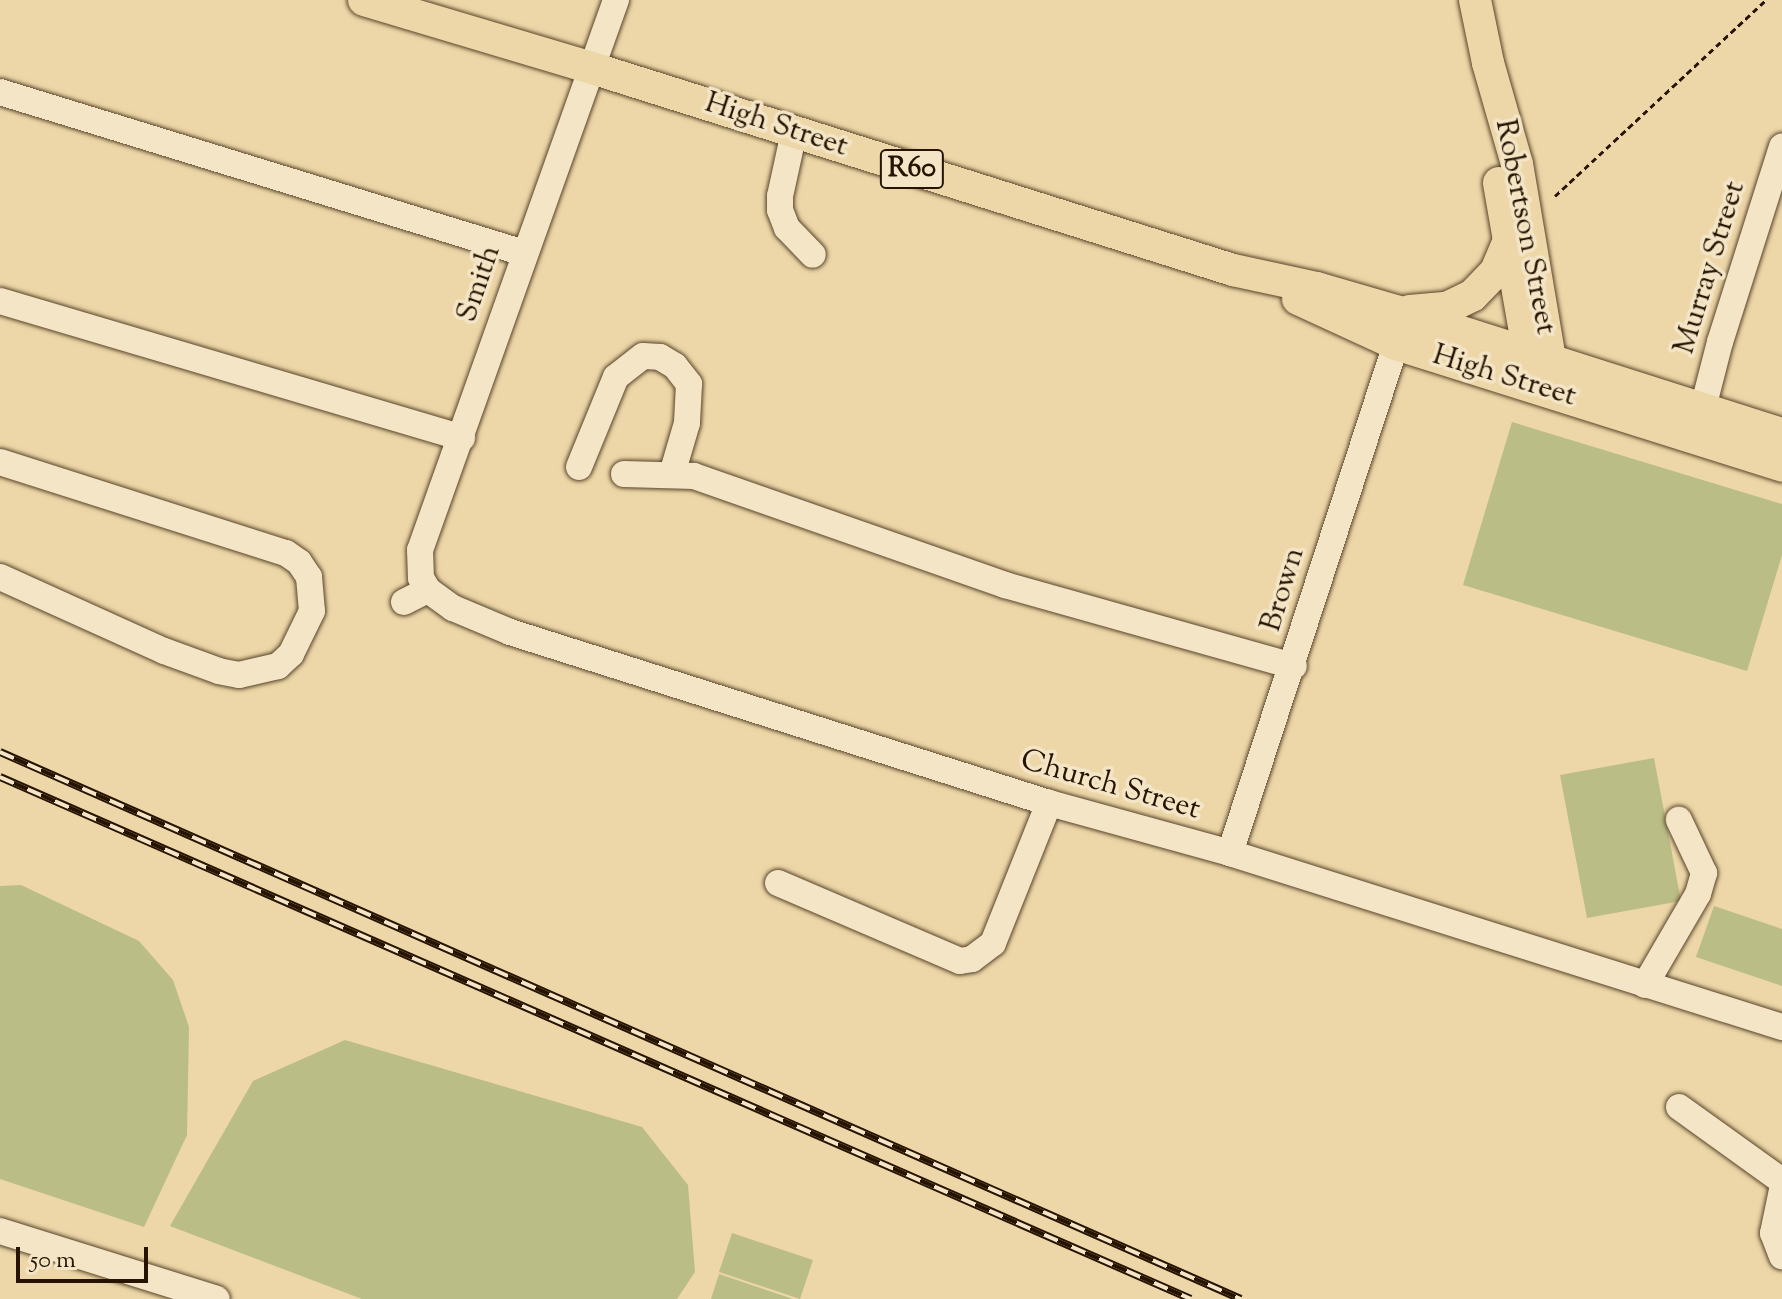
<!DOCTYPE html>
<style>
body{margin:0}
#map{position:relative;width:1782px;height:1299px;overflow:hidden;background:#edd7a8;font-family:"Sorts Mill Goudy",serif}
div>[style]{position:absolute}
.green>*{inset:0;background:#bbbd86}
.path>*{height:3px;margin-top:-1.5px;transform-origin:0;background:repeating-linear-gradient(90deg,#261300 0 6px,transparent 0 10px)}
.roads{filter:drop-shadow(0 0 2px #58442a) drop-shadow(0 0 2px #58442a)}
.minor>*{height:26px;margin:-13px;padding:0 13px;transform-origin:13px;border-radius:13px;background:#f3e5c6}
.major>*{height:32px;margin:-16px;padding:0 16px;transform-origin:16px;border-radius:16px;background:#edd7a8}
.rail>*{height:8px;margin-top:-4px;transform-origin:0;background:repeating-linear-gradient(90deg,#f3e5c6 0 15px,#261300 0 30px);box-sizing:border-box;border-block:2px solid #261300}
span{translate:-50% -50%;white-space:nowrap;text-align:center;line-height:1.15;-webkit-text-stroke:7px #f3e5c6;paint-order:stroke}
.shield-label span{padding:2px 6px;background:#f3e5c6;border:2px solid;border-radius:6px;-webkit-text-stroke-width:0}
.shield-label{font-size:28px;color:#261300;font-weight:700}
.street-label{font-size:30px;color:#261300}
.scale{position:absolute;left:16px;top:1247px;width:132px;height:36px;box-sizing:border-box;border:4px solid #261300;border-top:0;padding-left:10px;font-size:24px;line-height:28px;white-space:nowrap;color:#261300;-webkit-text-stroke:6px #f3e5c6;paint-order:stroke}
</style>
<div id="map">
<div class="green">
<i style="clip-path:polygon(1512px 422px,1782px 504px,1782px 555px,1747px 671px,1463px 585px)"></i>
<i style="clip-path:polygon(1654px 758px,1681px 901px,1587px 918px,1560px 775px)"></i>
<i style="clip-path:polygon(21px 885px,139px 941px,173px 980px,189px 1027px,187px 1135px,144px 1227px,0 1179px,0 886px)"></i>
<i style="clip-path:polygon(1714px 906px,1782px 929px,1782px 986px,1696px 957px)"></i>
<i style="clip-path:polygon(345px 1040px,642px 1127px,688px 1185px,695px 1272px,677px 1299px,362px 1299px,170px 1226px,253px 1081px)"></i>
<i style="clip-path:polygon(732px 1233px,813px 1260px,800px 1299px,719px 1272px)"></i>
<i style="clip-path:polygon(719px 1274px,793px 1299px,711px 1299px)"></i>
</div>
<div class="path">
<i style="left:1555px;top:196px;width:288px;rotate:-42.9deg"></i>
</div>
<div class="roads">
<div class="minor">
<i style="left:616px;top:0;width:584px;rotate:109.61deg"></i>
<i style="left:420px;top:550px;width:28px;rotate:88deg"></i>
<i style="left:421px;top:578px;width:14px;rotate:60deg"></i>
<i style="left:428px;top:590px;width:31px;rotate:36deg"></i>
<i style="left:453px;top:608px;width:62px;rotate:22.8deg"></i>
<i style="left:510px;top:632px;width:565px;rotate:17.6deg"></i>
<i style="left:1049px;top:803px;width:188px;rotate:15.4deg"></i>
<i style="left:1230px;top:853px;width:579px;rotate:17.5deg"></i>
<i style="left:0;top:92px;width:548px;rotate:17.08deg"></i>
<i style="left:794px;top:132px;width:66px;rotate:102.3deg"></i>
<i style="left:780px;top:196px;width:14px;rotate:90deg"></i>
<i style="left:780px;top:210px;width:19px;rotate:69deg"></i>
<i style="left:787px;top:228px;width:37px;rotate:46deg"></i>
<i style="left:0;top:301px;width:482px;rotate:16.5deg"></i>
<i style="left:1703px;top:408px;width:68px;rotate:-75.6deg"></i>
<i style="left:1720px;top:342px;width:205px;rotate:-72.4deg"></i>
<i style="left:0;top:462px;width:300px;rotate:17.7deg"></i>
<i style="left:286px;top:553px;width:16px;rotate:35deg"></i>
<i style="left:299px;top:562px;width:18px;rotate:56deg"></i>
<i style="left:309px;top:577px;width:34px;rotate:85deg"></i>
<i style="left:312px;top:611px;width:48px;rotate:116deg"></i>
<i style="left:291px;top:654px;width:18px;rotate:137deg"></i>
<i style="left:278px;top:666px;width:40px;rotate:167deg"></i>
<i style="left:239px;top:675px;width:20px;rotate:-169deg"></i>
<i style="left:219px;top:671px;width:59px;rotate:-160deg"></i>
<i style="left:164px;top:651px;width:180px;rotate:-155.7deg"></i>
<i style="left:579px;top:467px;width:97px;rotate:-67.7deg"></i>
<i style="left:616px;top:377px;width:34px;rotate:-38deg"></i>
<i style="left:643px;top:356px;width:17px;rotate:3deg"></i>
<i style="left:660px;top:357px;width:17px;rotate:31deg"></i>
<i style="left:675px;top:366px;width:23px;rotate:52deg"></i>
<i style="left:689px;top:384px;width:39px;rotate:93deg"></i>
<i style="left:687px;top:423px;width:53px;rotate:106.4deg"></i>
<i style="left:624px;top:474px;width:70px;rotate:1.6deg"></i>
<i style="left:694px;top:476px;width:330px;rotate:19.3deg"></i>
<i style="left:1005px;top:585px;width:300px;rotate:15.7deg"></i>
<i style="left:404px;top:602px;width:27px;rotate:-27deg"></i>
<i style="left:1230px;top:853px;width:535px;rotate:-71.94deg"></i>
<i style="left:778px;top:883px;width:198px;rotate:23.2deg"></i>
<i style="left:960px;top:961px;width:12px;rotate:-9deg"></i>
<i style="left:972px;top:959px;width:26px;rotate:-37deg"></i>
<i style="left:993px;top:943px;width:151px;rotate:-68.2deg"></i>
<i style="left:1645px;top:985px;width:105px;rotate:-59.8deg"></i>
<i style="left:1698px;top:894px;width:22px;rotate:-74deg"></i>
<i style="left:1704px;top:873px;width:59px;rotate:-115.3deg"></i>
<i style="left:1679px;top:1107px;width:127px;rotate:35.7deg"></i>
<i style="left:1782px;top:1190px;width:44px;rotate:101.8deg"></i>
<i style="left:1773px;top:1233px;width:25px;rotate:69deg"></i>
<i style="left:0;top:1231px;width:227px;rotate:17.4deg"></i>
</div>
<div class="major">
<i style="left:364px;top:0;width:238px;rotate:16.6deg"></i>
<i style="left:592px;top:68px;width:672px;rotate:17.49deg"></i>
<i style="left:1233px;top:270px;width:86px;rotate:12.1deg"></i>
<i style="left:1317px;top:288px;width:85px;rotate:16.3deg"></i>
<i style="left:1399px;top:312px;width:402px;rotate:17.7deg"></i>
<i style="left:1475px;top:0;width:64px;rotate:78.3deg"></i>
<i style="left:1488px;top:63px;width:105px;rotate:74deg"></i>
<i style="left:1517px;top:164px;width:216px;rotate:80.4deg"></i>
<i style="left:1499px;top:183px;width:157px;rotate:80.1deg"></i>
<i style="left:1298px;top:299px;width:108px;rotate:24.7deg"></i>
<i style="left:1396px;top:344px;width:405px;rotate:17.5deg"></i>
<i style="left:1410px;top:311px;width:37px;rotate:-5deg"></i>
<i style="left:1447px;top:308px;width:28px;rotate:-26deg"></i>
<i style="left:1472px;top:296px;width:35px;rotate:-46deg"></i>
<i style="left:1496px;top:271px;width:33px;rotate:-67deg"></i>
</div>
</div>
<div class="rail">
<i style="left:0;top:752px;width:1356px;rotate:23.79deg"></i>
<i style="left:0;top:777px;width:1300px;rotate:23.67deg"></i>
</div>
<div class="shield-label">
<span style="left:912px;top:169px">R60</span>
</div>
<div class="street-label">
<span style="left:776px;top:126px;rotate:18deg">High Street</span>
<span style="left:1524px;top:227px;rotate:79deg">Robertson Street</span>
<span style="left:1711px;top:268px;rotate:-73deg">Murray Street</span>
<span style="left:480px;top:284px;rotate:-71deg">Smith</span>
<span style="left:1504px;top:377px;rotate:17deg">High Street</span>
<span style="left:1284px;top:590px;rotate:-73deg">Brown</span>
<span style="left:1110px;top:786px;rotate:16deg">Church Street</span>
</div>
<div class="scale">50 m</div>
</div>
